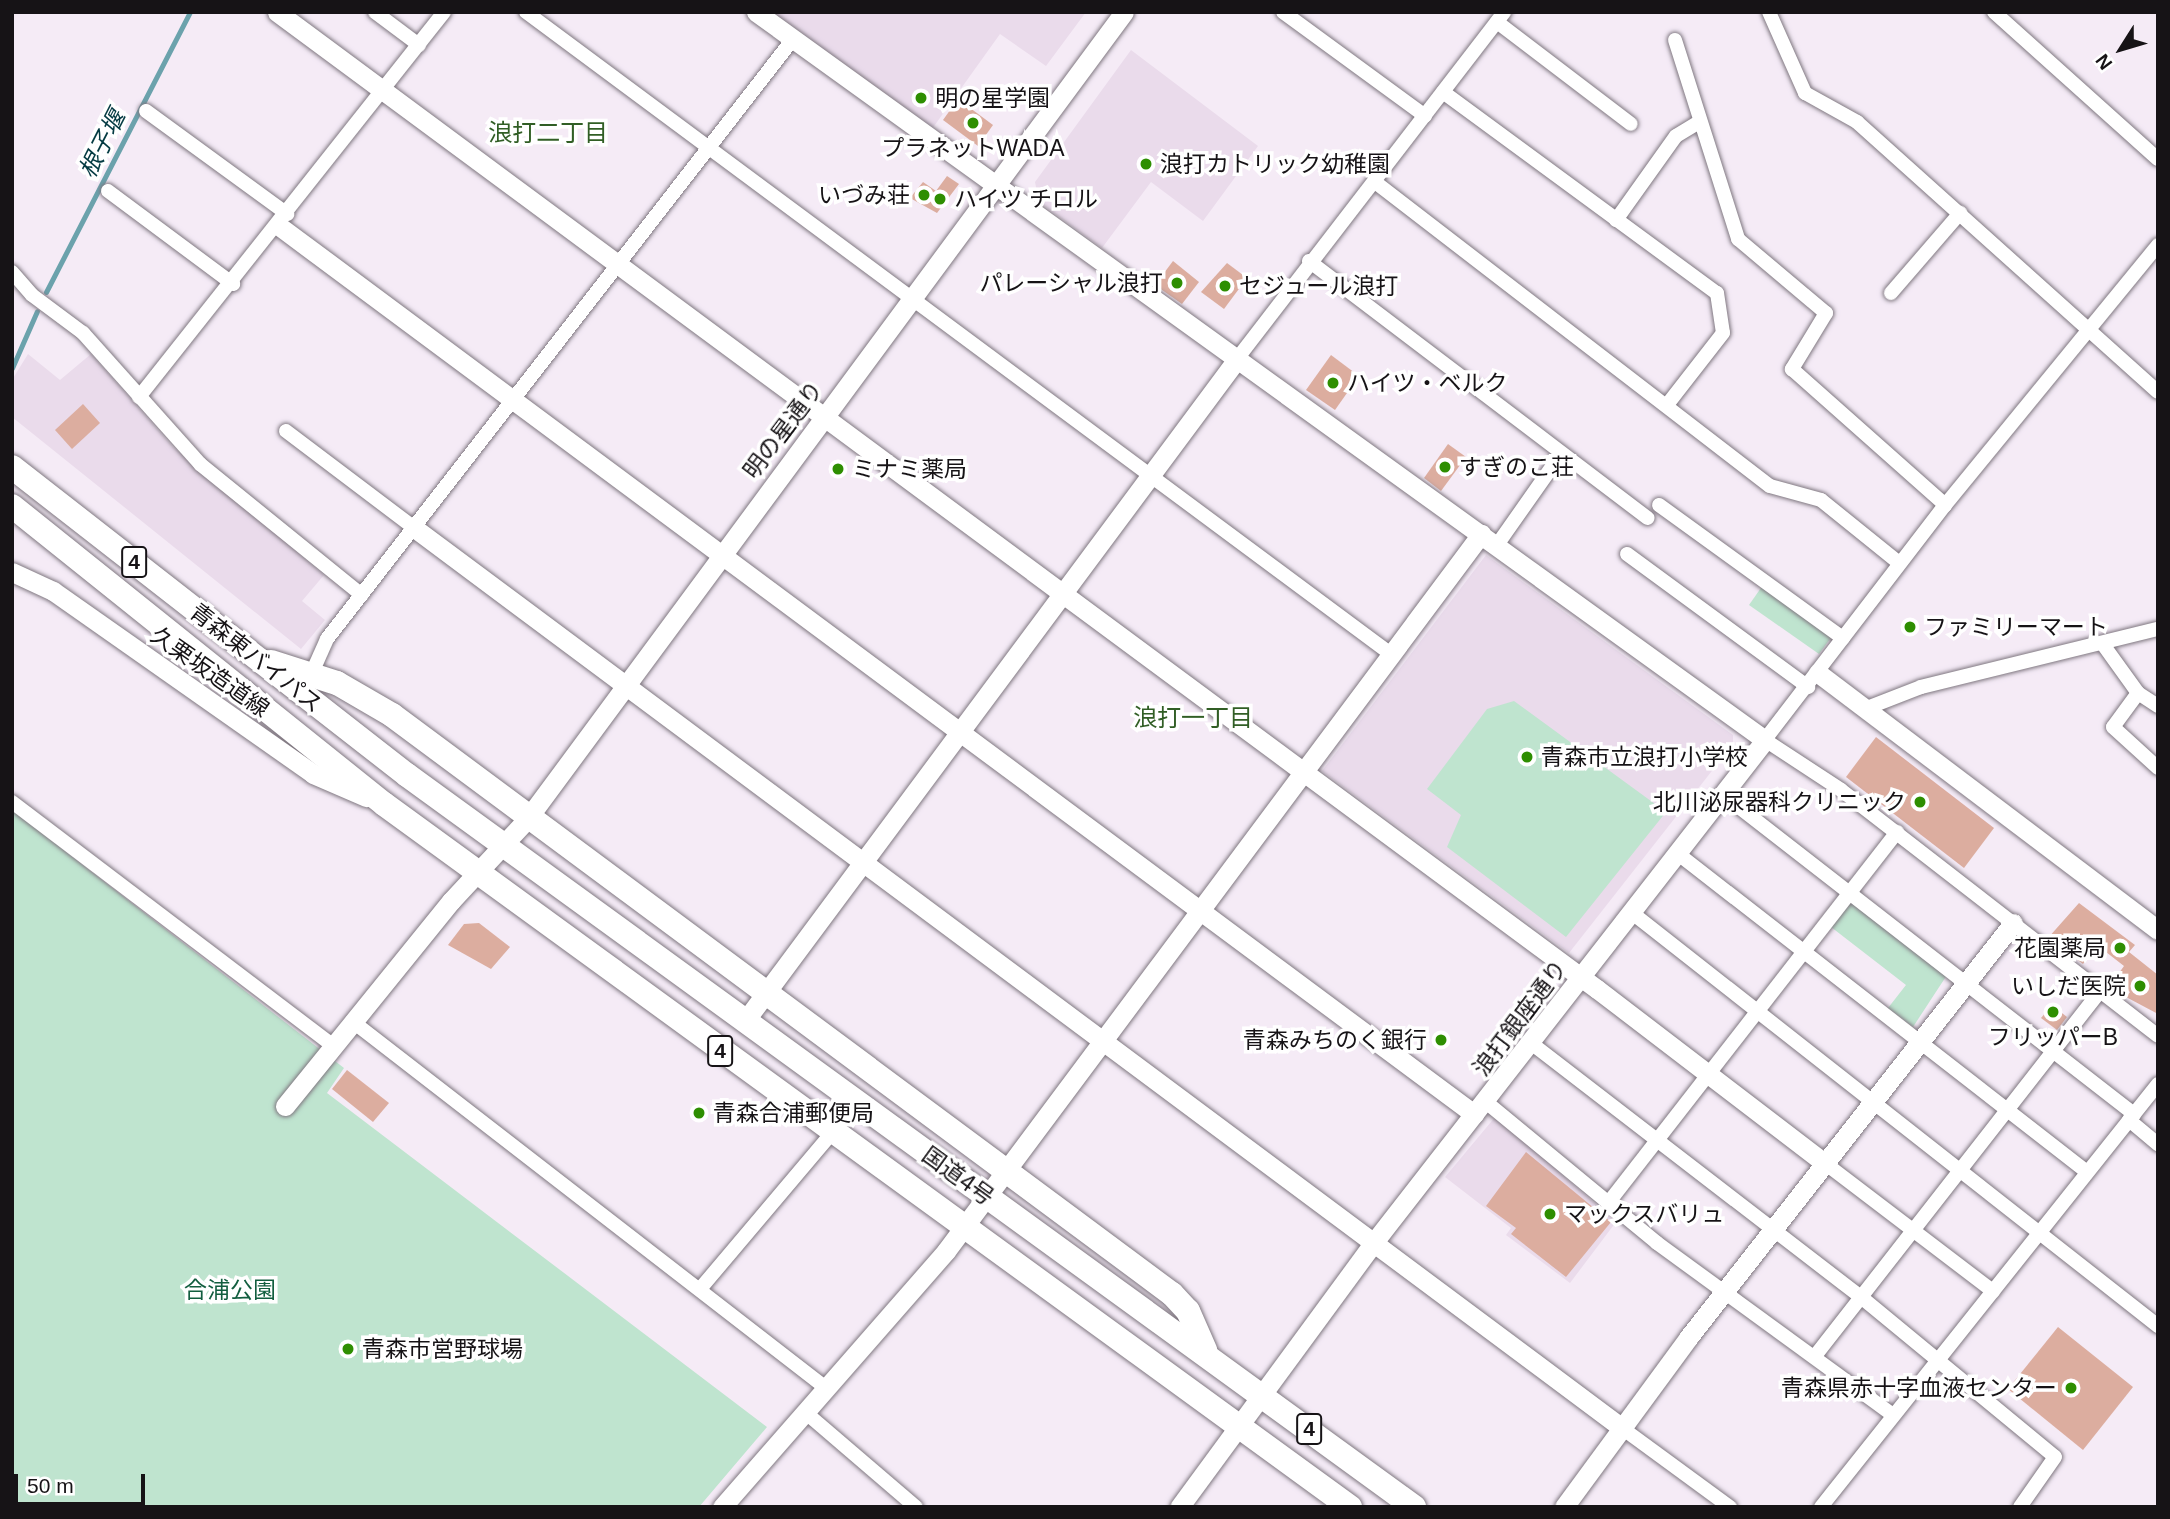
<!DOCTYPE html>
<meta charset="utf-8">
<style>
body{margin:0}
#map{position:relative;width:2170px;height:1519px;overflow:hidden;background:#f5ebf6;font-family:Arial,"Noto Sans JP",sans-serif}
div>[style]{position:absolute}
.built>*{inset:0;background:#eadbeb}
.green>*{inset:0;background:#bfe4cf}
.stream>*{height:5px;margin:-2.5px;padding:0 2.5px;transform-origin:2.5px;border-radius:2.5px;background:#6ba2ac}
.building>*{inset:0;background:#dcad9f}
.roads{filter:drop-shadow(0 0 2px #7f7780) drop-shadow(0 0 2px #7f7780)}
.street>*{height:14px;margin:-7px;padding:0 7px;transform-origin:7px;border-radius:7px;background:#fff}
.secondary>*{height:19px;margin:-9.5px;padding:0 9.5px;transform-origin:9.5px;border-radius:9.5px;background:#fff}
.highway>*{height:24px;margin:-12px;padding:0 12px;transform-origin:12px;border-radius:12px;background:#fff}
.dots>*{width:19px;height:19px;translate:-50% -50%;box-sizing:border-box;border:4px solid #fff;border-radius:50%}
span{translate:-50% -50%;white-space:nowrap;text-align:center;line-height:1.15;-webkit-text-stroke:7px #fff;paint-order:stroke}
.shield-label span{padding:2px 5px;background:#fff;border:2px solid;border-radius:5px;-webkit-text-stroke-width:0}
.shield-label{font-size:21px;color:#161316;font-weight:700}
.poi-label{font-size:23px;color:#161316}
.left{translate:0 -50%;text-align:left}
.right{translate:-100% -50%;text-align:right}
.street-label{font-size:23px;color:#161316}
.park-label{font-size:23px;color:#125e3f}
.neighbourhood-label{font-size:24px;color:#315e25}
.water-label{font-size:24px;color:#043a42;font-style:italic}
.frame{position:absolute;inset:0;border:14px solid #161316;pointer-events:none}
.north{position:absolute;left:2086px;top:14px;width:70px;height:70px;-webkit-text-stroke:5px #fff;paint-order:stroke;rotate:233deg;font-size:19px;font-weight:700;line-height:28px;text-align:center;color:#161316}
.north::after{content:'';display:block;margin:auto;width:24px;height:32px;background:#161316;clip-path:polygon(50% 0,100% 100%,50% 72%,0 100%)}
.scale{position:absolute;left:14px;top:1474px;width:131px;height:32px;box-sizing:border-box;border:4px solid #161316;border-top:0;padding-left:9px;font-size:21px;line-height:24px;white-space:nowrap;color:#161316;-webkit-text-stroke:5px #fff;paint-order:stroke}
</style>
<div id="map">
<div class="built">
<i style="clip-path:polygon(771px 12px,1086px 12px,1046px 66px,1000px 34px,932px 129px)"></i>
<i style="clip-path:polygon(1131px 50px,1258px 146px,1203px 221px,1151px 182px,1102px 248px,1039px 202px,1035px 182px)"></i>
<i style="clip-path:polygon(28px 354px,60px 380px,91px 354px,173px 447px,324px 575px,302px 601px,325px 620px,301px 649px,12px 417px,12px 380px)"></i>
<i style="clip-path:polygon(1486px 555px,1733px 735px,1733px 744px,1569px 953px,1322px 771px)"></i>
<i style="clip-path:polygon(1496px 1116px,1563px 1169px,1560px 1173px,1616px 1222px,1570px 1283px,1506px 1235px,1511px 1228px,1445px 1177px)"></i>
</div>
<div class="green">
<i style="clip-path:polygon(1763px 585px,1833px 635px,1819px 654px,1749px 605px)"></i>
<i style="clip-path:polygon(1514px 701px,1666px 812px,1566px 937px,1447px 847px,1461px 815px,1427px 789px,1487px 709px)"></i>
<i style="clip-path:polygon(12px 810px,344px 1068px,327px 1093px,767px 1427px,699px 1507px,12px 1507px)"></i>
<i style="clip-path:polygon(1851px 900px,1947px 975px,1913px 1027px,1888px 1008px,1906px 985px,1831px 927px)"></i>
</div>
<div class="stream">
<i style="left:46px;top:292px;width:315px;rotate:-62.8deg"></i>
<i style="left:12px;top:368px;width:62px;rotate:-66.3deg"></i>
</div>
<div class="building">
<i style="clip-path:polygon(958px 99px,993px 125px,978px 146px,943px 120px)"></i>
<i style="clip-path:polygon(947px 176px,959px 184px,937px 213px,910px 198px,923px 182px,936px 191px)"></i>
<i style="clip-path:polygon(1173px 261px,1199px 282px,1182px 304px,1155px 285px)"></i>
<i style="clip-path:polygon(1227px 263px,1247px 278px,1224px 309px,1201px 292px)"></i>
<i style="clip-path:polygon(1331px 355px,1359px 376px,1335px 410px,1306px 390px)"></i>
<i style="clip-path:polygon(83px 404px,100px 423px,72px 449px,55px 430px)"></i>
<i style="clip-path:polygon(1448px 444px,1466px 457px,1441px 491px,1424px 478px)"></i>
<i style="clip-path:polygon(1876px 737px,1994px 828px,1964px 868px,1846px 777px)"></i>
<i style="clip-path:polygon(2079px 903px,2135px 945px,2129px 952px,2158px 975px,2158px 1014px,2126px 997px,2130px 992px,2114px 980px,2124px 966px,2097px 945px,2083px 964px,2048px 938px)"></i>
<i style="clip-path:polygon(479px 923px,510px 947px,491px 969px,448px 945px,464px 924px)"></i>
<i style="clip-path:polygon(2052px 1005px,2067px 1017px,2057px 1030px,2041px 1018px)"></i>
<i style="clip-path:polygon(347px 1070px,389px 1103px,373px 1122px,332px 1089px)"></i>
<i style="clip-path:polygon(1526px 1152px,1611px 1222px,1566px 1277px,1511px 1234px,1516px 1228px,1486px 1206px)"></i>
<i style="clip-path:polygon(2058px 1327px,2133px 1387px,2083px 1450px,2008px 1389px)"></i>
</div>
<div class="roads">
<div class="street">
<i style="left:375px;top:12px;width:55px;rotate:36.9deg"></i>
<i style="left:526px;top:12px;width:1079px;rotate:36.59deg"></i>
<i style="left:1283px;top:12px;width:176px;rotate:36.2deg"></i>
<i style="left:1769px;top:12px;width:89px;rotate:66deg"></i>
<i style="left:1805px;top:93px;width:60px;rotate:29.1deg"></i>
<i style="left:1857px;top:122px;width:404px;rotate:41.9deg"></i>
<i style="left:1994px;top:12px;width:220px;rotate:41.9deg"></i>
<i style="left:1497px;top:22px;width:168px;rotate:37.3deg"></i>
<i style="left:1675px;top:40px;width:209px;rotate:72.4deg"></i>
<i style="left:1738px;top:239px;width:115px;rotate:40.1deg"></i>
<i style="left:1826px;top:313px;width:66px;rotate:121.3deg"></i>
<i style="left:1792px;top:369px;width:205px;rotate:41.6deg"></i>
<i style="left:1443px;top:92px;width:340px;rotate:36.3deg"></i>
<i style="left:1717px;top:293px;width:40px;rotate:81.5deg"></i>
<i style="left:1723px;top:333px;width:91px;rotate:127.9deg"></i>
<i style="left:146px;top:111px;width:175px;rotate:36.1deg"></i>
<i style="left:1375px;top:182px;width:498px;rotate:37.6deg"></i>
<i style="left:1770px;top:486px;width:53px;rotate:15.4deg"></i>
<i style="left:1821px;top:500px;width:100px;rotate:38.9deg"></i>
<i style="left:108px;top:191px;width:156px;rotate:36.6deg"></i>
<i style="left:1616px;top:220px;width:103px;rotate:-54.5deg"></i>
<i style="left:1676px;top:136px;width:26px;rotate:-31deg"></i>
<i style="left:2158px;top:245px;width:336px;rotate:129.3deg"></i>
<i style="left:1945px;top:505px;width:296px;rotate:127.5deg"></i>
<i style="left:1765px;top:740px;width:91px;rotate:33.3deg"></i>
<i style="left:1841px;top:790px;width:401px;rotate:37.8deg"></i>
<i style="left:1309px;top:261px;width:425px;rotate:37.2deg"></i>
<i style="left:12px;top:272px;width:30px;rotate:49deg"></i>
<i style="left:32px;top:295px;width:64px;rotate:36.7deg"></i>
<i style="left:83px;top:333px;width:176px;rotate:48.2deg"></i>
<i style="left:200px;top:464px;width:208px;rotate:39deg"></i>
<i style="left:1891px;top:293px;width:106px;rotate:-49.2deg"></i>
<i style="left:1237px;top:359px;width:438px;rotate:-52.4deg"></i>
<i style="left:139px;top:397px;width:491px;rotate:-51.6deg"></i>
<i style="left:286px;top:431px;width:164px;rotate:37.1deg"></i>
<i style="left:1659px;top:505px;width:227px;rotate:35.9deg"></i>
<i style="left:1497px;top:545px;width:111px;rotate:-54.9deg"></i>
<i style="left:1627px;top:554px;width:225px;rotate:36.3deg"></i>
<i style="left:2102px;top:643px;width:62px;rotate:54.2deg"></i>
<i style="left:2138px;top:693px;width:24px;rotate:33deg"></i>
<i style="left:311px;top:675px;width:39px;rotate:-66deg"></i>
<i style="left:327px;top:639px;width:760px;rotate:-52.16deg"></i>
<i style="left:2138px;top:693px;width:42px;rotate:126.3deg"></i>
<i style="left:2113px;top:727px;width:61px;rotate:42.3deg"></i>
<i style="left:1867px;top:708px;width:58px;rotate:-21.3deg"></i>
<i style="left:1921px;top:687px;width:244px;rotate:-13.8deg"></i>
<i style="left:1722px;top:794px;width:522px;rotate:37.84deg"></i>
<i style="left:12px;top:802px;width:403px;rotate:37.2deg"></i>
<i style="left:1677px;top:853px;width:519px;rotate:37.88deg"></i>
<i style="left:1631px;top:912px;width:670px;rotate:38.15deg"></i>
<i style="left:352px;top:1021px;width:599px;rotate:37.75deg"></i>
<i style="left:1531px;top:1043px;width:416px;rotate:37.6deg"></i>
<i style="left:1861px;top:1297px;width:251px;rotate:39.5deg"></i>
<i style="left:2055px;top:1457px;width:61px;rotate:125deg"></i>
<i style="left:1486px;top:1102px;width:222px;rotate:39.5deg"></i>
<i style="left:1657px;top:1243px;width:292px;rotate:36.1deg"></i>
<i style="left:2129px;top:1120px;width:38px;rotate:40deg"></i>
<i style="left:1826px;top:1164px;width:210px;rotate:37.3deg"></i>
<i style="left:1609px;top:1202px;width:469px;rotate:-52.1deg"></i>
<i style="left:700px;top:1289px;width:204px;rotate:-49.8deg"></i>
<i style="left:1815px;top:1356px;width:463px;rotate:-52deg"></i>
<i style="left:805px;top:1412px;width:146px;rotate:40.6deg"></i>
<i style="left:1622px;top:1428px;width:134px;rotate:36.2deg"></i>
<i style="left:1821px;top:1507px;width:541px;rotate:-51.46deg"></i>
</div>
<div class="secondary">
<i style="left:277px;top:12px;width:1642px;rotate:36.51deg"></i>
<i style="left:1597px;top:989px;width:288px;rotate:37.4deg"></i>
<i style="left:756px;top:12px;width:1244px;rotate:35.81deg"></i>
<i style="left:1765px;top:740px;width:636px;rotate:127.91deg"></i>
<i style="left:1374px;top:1242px;width:329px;rotate:126.3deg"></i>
<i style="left:279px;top:226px;width:1489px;rotate:36.62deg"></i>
<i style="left:417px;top:530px;width:1503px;rotate:36.69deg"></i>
<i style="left:12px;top:572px;width:45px;rotate:24.9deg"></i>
<i style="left:53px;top:591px;width:318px;rotate:35.1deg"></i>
<i style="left:313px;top:774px;width:58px;rotate:23.5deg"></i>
<i style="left:1818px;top:673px;width:426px;rotate:37.1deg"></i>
<i style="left:745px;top:1021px;width:825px;rotate:-53.38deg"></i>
<i style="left:285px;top:1106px;width:264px;rotate:-51deg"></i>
<i style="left:451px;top:901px;width:113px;rotate:-47.1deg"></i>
<i style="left:528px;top:818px;width:1002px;rotate:-53.52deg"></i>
<i style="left:722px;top:1507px;width:340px;rotate:-48.8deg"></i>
<i style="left:946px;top:1251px;width:895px;rotate:-53.27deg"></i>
<i style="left:1564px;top:1507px;width:210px;rotate:-53.7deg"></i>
<i style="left:1688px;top:1338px;width:527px;rotate:-51.93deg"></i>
</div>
<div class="highway">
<i style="left:12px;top:467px;width:501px;rotate:37.95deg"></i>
<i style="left:407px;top:775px;width:1245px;rotate:36.01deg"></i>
<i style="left:12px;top:506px;width:477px;rotate:38.7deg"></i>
<i style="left:384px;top:804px;width:1195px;rotate:36.05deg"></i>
<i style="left:271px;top:662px;width:69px;rotate:17.7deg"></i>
<i style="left:337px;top:683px;width:64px;rotate:30.2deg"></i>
<i style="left:392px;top:715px;width:971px;rotate:36.59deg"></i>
<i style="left:1172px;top:1294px;width:23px;rotate:47deg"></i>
<i style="left:1188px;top:1311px;width:43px;rotate:66.4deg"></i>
</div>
</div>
<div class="dots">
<i style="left:921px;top:98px;background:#2e8e01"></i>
<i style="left:973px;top:123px;background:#2e8e01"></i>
<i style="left:1146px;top:164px;background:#2e8e01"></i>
<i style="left:924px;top:195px;background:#2e8e01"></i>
<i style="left:940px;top:199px;background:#2e8e01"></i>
<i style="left:1177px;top:283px;background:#2e8e01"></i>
<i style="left:1225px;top:286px;background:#2e8e01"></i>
<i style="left:1333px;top:383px;background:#2e8e01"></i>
<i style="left:1445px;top:467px;background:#2e8e01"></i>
<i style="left:838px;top:469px;background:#2e8e01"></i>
<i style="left:1910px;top:627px;background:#2e8e01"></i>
<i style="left:1527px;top:757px;background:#2e8e01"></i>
<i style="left:1920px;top:802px;background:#2e8e01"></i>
<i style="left:2120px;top:948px;background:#2e8e01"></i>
<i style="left:2140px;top:986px;background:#2e8e01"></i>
<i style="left:2053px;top:1012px;background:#2e8e01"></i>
<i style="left:1441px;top:1040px;background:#2e8e01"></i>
<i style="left:699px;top:1113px;background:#2e8e01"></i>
<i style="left:1550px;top:1214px;background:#2e8e01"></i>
<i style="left:348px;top:1349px;background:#2e8e01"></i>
<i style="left:2071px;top:1388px;background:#2e8e01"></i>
</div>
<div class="shield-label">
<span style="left:134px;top:562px">4</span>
<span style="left:720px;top:1051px">4</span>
<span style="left:1309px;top:1429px">4</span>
</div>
<div class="poi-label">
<span class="left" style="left:935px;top:98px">明の星学園</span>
<span style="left:973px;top:148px">プラネットWADA</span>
<span class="left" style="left:1160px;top:164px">浪打カトリック幼稚園</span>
<span class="right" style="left:910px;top:195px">いづみ荘</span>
<span class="left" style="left:954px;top:199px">ハイツ チロル</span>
<span class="right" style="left:1163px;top:283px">パレーシャル浪打</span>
<span class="left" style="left:1239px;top:286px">セジュール浪打</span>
<span class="left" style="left:1347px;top:383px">ハイツ・ベルク</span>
<span class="left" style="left:1459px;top:467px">すぎのこ荘</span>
<span class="left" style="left:852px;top:469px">ミナミ薬局</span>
<span class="left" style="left:1924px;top:627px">ファミリーマート</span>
<span class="left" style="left:1541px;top:757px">青森市立浪打小学校</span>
<span class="right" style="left:1906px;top:802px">北川泌尿器科クリニック</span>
<span class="right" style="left:2106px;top:948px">花園薬局</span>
<span class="right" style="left:2126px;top:986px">いしだ医院</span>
<span style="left:2053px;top:1037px">フリッパーB</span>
<span class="right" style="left:1427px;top:1040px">青森みちのく銀行</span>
<span class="left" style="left:713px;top:1113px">青森合浦郵便局</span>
<span class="left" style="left:1564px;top:1214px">マックスバリュ</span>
<span class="left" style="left:362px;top:1349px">青森市営野球場</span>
<span class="right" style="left:2057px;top:1388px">青森県赤十字血液センター</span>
</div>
<div class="street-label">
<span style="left:783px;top:430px;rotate:-53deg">明の星通り</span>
<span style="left:256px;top:658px;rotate:38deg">青森東バイパス</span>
<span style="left:210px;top:672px;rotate:35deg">久栗坂造道線</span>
<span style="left:1520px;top:1018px;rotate:-53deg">浪打銀座通り</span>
<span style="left:958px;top:1176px;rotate:36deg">国道4号</span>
</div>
<div class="park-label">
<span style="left:230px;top:1290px">合浦公園</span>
</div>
<div class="neighbourhood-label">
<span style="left:548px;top:133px">浪打二丁目</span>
<span style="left:1193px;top:718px">浪打一丁目</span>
</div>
<div class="water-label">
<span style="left:102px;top:144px;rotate:-63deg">根子堰</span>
</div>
<div class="frame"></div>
<div class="north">N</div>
<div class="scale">50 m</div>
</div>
